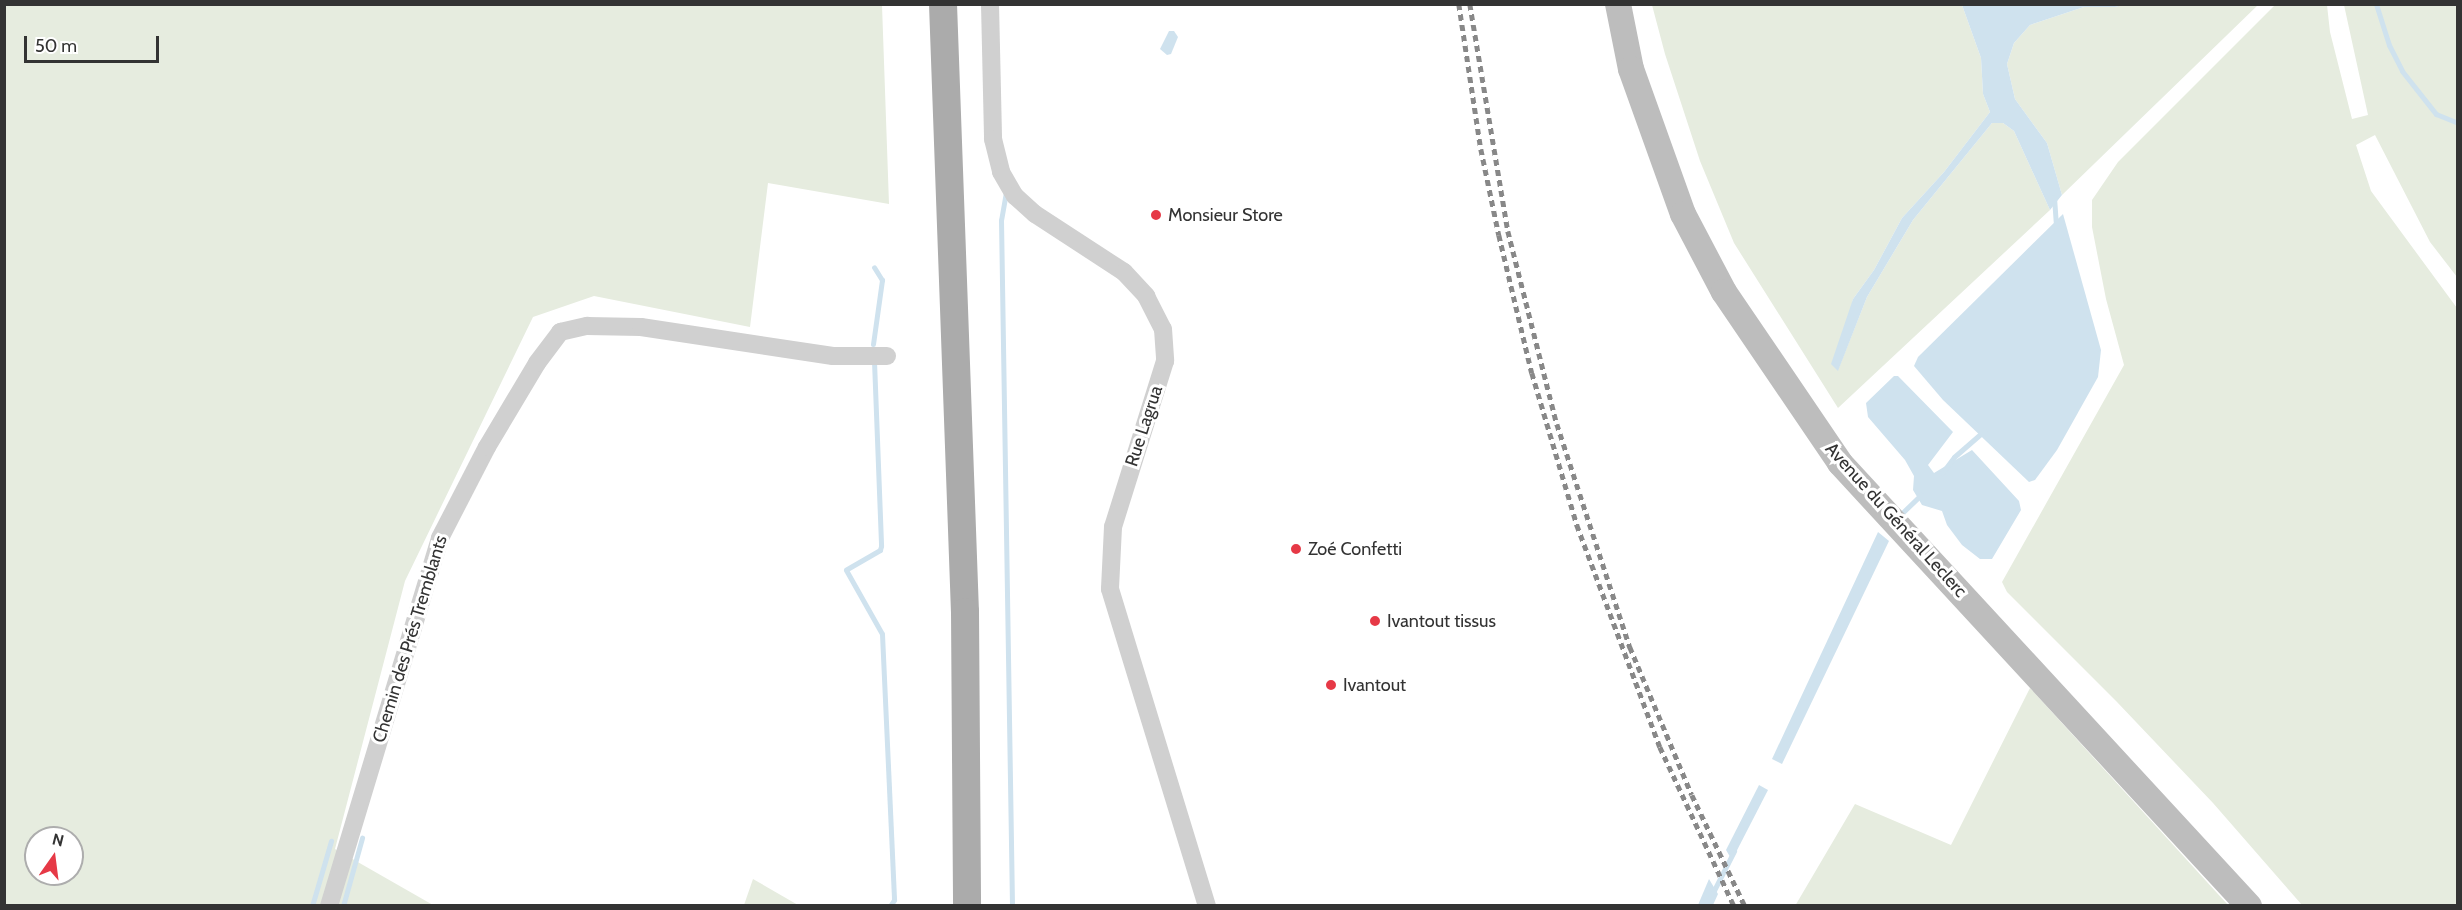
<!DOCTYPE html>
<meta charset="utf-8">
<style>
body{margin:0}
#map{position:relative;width:2462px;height:910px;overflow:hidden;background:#fff;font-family:Cabin,sans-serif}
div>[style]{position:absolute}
.green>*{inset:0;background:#e6ecdf}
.water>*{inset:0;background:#cfe2ee}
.stream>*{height:5px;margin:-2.5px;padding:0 2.5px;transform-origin:2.5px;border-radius:2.5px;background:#cfe2ee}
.minor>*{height:18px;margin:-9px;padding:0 9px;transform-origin:9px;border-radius:9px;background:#d0d0d0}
.secondary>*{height:26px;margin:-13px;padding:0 13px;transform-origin:13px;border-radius:13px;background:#bdbdbd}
.primary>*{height:28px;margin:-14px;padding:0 14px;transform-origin:14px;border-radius:14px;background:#ababab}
.rail>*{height:4.5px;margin-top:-2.25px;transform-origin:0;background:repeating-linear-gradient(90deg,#888 0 6px,transparent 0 10.5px)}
.dots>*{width:16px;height:16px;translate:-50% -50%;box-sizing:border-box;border:3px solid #fff;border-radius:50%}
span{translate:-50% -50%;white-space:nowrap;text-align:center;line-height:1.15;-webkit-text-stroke:6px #fff;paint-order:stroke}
.poi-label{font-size:18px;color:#333}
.left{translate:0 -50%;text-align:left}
.street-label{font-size:18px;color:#333}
.frame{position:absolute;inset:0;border:6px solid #333;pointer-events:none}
.north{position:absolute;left:24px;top:826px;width:60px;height:60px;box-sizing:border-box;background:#fff;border:2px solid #adadad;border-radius:50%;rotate:14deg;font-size:16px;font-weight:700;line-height:24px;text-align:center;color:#333}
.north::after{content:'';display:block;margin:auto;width:21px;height:27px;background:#e63946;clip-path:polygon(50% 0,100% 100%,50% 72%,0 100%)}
.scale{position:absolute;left:24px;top:36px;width:135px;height:27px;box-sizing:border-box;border:3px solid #333;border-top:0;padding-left:8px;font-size:18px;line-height:21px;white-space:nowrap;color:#333;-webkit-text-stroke:4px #fff;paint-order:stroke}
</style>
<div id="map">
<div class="green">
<i style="clip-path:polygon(2125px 4px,2258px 5px,2062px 195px,2047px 143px,2015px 99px,2007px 64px,2014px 43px,2030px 25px,2084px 7px,2115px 7px)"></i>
<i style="clip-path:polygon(evenodd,5px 5px,882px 5px,889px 204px,768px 183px,750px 327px,594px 296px,533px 317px,405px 581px,335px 849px,433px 905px,5px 906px,5px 5px,36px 838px,72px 838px,72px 874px,36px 874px,36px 838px)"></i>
<i style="clip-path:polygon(1652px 5px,1962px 5px,1981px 58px,1983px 94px,1990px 112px,1944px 172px,1902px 218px,1874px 270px,1853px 299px,1838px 370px,1867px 297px,1913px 220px,1992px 123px,2003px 123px,2014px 131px,2050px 210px,1838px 408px,1734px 243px,1700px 161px,1665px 54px)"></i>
<i style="clip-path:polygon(2275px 5px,2327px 5px,2330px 32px,2352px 119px,2368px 115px,2344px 5px,2457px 5px,2457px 277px,2430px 242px,2375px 135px,2356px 145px,2371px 191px,2457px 308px,2457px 905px,2302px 905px,2213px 803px,2117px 702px,2007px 592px,2002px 582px,2124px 365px,2106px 299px,2092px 227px,2092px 200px,2118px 162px)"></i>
<i style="clip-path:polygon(2030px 688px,2228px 905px,1795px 906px,1855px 804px,1951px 845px)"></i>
<i style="clip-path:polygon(753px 879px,798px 905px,744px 905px)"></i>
</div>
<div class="water">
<i style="clip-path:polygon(1962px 5px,2125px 5px,2115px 7px,2084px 7px,2030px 25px,2014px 43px,2007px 64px,2015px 99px,2047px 143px,2062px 195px,2050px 210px,2014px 131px,2003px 123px,1992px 123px,1913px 220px,1867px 297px,1838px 371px,1831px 364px,1853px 299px,1874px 270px,1902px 218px,1944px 172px,1990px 112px,1983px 94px,1981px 58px)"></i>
<i style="clip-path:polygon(1169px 31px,1174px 31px,1178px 37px,1171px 54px,1167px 55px,1160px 49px)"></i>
<i style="clip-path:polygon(2063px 214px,2101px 350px,2098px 377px,2057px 450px,2035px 480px,2029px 482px,1943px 400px,1914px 366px,1918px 357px)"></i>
<i style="clip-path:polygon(1894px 376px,1898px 376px,1953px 432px,1928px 465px,1934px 473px,1972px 450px,2019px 501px,2021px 510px,1992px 559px,1980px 559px,1962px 545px,1947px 525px,1942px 511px,1922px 505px,1913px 490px,1914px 476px,1905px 460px,1868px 417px,1866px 403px)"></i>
<i style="clip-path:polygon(1878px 532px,1889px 541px,1782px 764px,1772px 759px)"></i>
<i style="clip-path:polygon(1759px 785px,1768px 790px,1732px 860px,1726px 850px)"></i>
<i style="clip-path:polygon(1709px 879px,1718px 894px,1713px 905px,1698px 905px)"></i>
</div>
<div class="stream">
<i style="left:2376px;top:4px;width:43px;rotate:72.4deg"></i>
<i style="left:2389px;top:45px;width:29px;rotate:63deg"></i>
<i style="left:2402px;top:71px;width:55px;rotate:51.7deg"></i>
<i style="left:2436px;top:114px;width:24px;rotate:22deg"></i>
<i style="left:1006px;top:192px;width:28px;rotate:100deg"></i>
<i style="left:1001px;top:220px;width:686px;rotate:89.08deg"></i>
<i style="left:2054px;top:197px;width:29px;rotate:86deg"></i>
<i style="left:873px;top:344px;width:65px;rotate:-82deg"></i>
<i style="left:882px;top:280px;width:15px;rotate:-122deg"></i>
<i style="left:874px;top:361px;width:185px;rotate:87.8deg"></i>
<i style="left:881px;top:546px;width:4px;rotate:104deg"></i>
<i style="left:880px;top:550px;width:39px;rotate:150deg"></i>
<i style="left:846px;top:570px;width:73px;rotate:60.6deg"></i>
<i style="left:882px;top:634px;width:266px;rotate:87.4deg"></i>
<i style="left:894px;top:900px;width:7px;rotate:124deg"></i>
<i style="left:1942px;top:473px;width:20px;rotate:-53deg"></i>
<i style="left:1954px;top:457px;width:40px;rotate:-41deg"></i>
<i style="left:1900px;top:515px;width:29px;rotate:-44deg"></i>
<i style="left:312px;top:906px;width:68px;rotate:-73.7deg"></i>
<i style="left:343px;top:906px;width:71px;rotate:-74.4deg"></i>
<i style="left:1706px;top:906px;width:62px;rotate:-63deg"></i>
</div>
<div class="minor">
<i style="left:990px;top:4px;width:135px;rotate:88.7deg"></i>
<i style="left:993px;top:139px;width:34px;rotate:76deg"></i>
<i style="left:1001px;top:172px;width:28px;rotate:60deg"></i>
<i style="left:1015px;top:196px;width:27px;rotate:42deg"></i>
<i style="left:1035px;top:214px;width:106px;rotate:33.1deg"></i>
<i style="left:1124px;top:272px;width:33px;rotate:47deg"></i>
<i style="left:1146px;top:296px;width:37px;rotate:63deg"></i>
<i style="left:1163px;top:329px;width:32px;rotate:86deg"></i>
<i style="left:1165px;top:361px;width:174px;rotate:107.4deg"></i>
<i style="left:1113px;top:527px;width:62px;rotate:92.8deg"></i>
<i style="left:1110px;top:589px;width:332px;rotate:73deg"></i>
<i style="left:329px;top:906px;width:384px;rotate:-73.2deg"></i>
<i style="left:440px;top:538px;width:102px;rotate:-62.7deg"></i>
<i style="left:487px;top:447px;width:98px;rotate:-59.2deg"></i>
<i style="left:537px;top:363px;width:39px;rotate:-53deg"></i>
<i style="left:560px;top:332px;width:28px;rotate:-13deg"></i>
<i style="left:587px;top:326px;width:54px;rotate:1.1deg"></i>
<i style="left:641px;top:327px;width:194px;rotate:8.6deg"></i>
<i style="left:833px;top:356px;width:54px"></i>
</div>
<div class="secondary">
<i style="left:1618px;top:4px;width:66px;rotate:78.7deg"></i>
<i style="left:1631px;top:69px;width:154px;rotate:70.3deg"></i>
<i style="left:1683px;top:214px;width:88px;rotate:62.3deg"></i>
<i style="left:1724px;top:292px;width:207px;rotate:55.8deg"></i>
<i style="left:1840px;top:463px;width:603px;rotate:47.29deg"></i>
</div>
<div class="primary">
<i style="left:943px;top:4px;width:608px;rotate:87.93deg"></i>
<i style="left:965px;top:612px;width:294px;rotate:89.6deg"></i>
</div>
<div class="rail">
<i style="left:1459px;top:4px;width:147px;rotate:81.4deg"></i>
<i style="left:1481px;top:149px;width:88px;rotate:78.2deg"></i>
<i style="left:1499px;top:235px;width:142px;rotate:76.6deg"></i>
<i style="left:1532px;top:373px;width:159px;rotate:73.5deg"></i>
<i style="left:1577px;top:525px;width:237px;rotate:69.5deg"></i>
<i style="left:1660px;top:747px;width:175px;rotate:65deg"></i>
<i style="left:1470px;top:4px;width:230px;rotate:80.5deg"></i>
<i style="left:1508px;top:231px;width:199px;rotate:75.8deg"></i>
<i style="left:1557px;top:424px;width:235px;rotate:71.9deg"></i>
<i style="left:1630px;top:647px;width:160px;rotate:67.3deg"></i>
<i style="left:1692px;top:795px;width:123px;rotate:64.5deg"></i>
</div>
<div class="dots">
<i style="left:1156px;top:215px;background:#e63946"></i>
<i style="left:1296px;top:549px;background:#e63946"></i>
<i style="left:1375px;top:621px;background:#e63946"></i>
<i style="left:1331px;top:685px;background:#e63946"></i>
</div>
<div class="poi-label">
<span class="left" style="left:1168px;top:215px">Monsieur Store</span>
<span class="left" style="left:1308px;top:549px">Zoé Confetti</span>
<span class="left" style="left:1387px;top:621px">Ivantout tissus</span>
<span class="left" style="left:1343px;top:685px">Ivantout</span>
</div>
<div class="street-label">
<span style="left:1144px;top:426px;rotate:-72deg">Rue Lagrua</span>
<span style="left:1896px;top:520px;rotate:48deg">Avenue du Général Leclerc</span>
<span style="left:410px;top:639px;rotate:-73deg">Chemin des Prés Tremblants</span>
</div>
<div class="frame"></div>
<div class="north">N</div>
<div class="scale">50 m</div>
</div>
